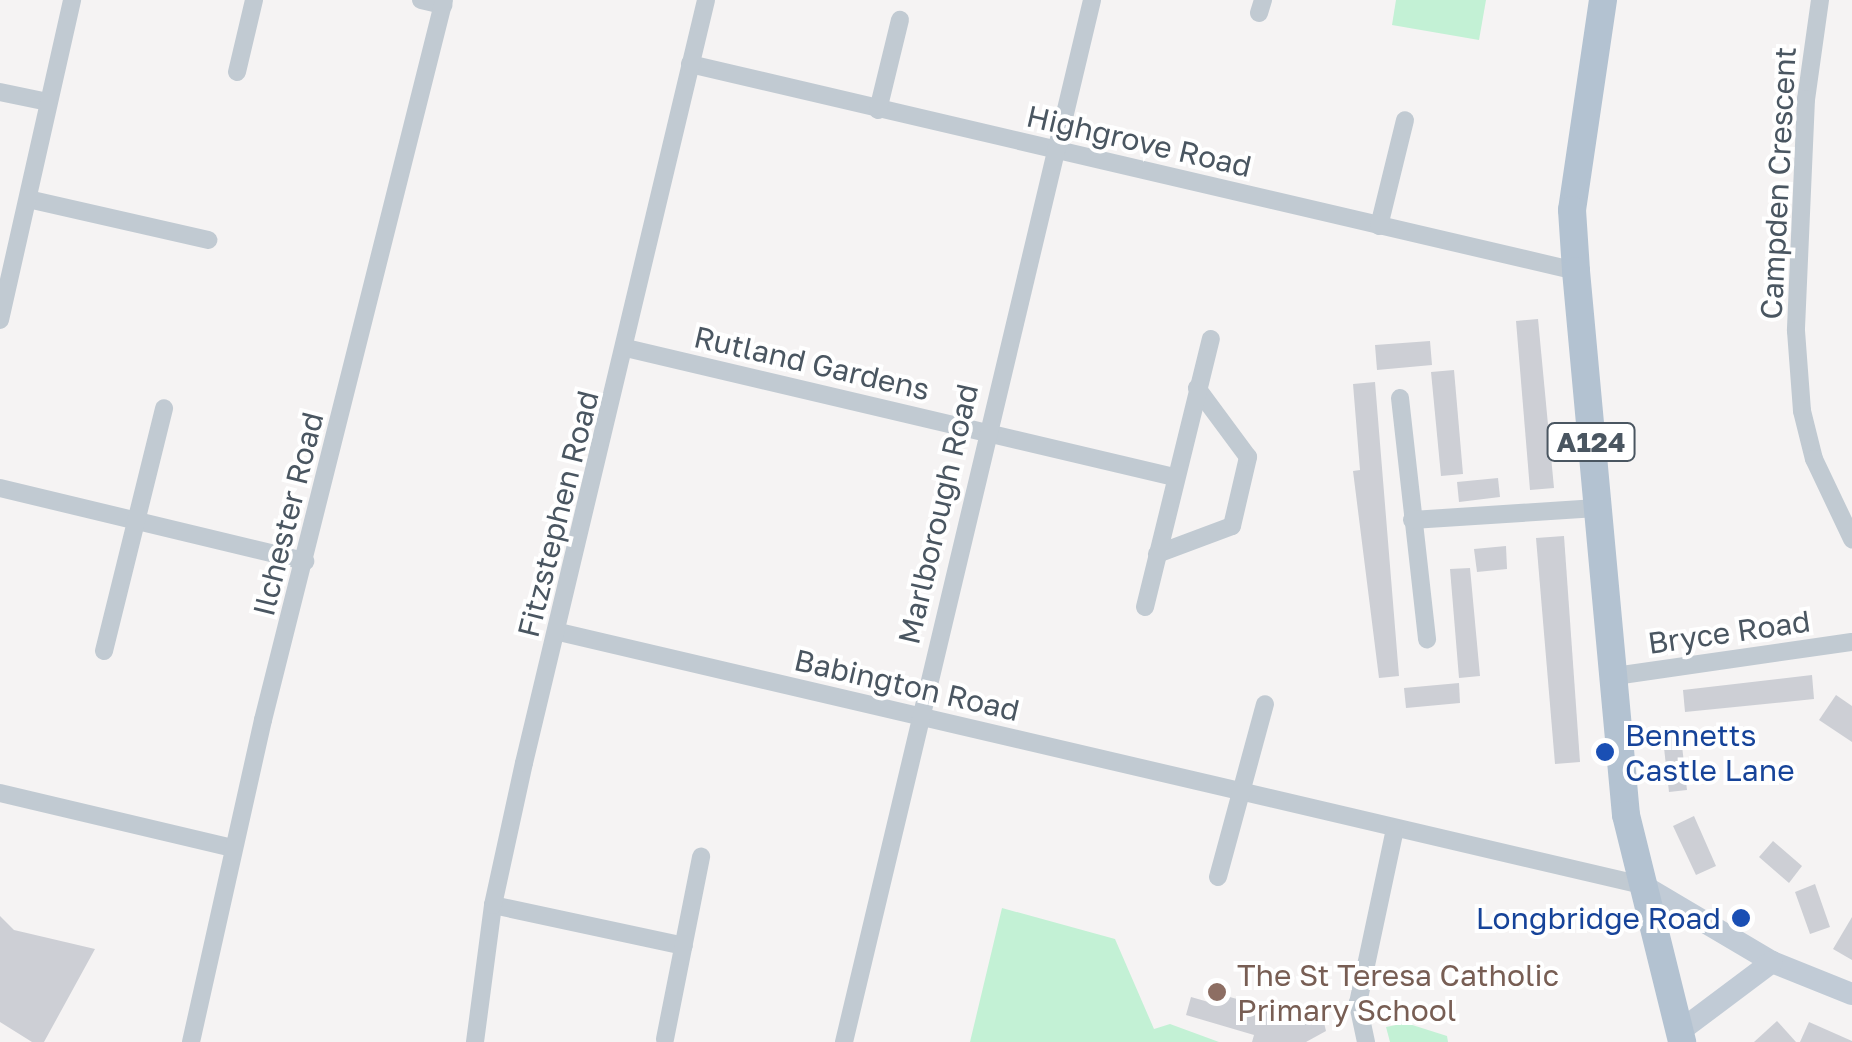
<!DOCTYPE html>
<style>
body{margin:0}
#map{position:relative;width:1852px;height:1042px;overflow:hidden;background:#f5f3f3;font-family:"Golos Text",sans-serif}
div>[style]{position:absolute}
.green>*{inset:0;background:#c3f1d5}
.building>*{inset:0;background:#cdcfd5}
.minor>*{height:18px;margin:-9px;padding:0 9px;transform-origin:9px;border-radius:9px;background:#c1cad2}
.secondary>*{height:22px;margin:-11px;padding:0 11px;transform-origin:11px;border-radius:11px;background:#c1cbd6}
.primary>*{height:28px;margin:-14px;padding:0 14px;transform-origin:14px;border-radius:14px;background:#b3c2d1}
.dots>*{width:28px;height:28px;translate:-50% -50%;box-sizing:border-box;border:5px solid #fff;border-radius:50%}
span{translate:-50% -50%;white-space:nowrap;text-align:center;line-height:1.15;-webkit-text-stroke:8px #fff;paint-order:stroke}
.shield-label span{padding:2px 8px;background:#fff;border:2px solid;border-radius:8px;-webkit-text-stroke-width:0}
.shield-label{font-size:28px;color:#4a5661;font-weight:700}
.street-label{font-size:30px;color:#4a5661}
.transit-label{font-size:30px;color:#164399}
.left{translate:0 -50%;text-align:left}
.right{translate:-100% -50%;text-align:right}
.education-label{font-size:30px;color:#785e54}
</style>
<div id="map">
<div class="green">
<i style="clip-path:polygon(1396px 0,1486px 0,1479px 40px,1392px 25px)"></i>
<i style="clip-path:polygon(1002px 908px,1115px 939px,1154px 1029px,1170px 1024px,1219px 1042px,970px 1042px)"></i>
<i style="clip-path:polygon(1406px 1023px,1447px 1036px,1448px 1042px,1390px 1042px,1386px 1027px)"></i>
</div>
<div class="building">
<i style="clip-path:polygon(1538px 319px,1554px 488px,1530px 490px,1516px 321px)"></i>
<i style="clip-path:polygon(1430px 341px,1432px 365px,1377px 370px,1375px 345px)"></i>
<i style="clip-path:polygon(1454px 370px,1463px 474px,1441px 476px,1431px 372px)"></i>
<i style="clip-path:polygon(1375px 382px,1399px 676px,1379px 678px,1353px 471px,1360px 470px,1353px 384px)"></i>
<i style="clip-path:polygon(1498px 478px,1500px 497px,1459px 502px,1457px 482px)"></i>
<i style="clip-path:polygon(1564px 536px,1580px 762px,1555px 764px,1536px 538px)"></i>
<i style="clip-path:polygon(1506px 546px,1507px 569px,1477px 572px,1474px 549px)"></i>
<i style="clip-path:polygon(1470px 568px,1480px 676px,1459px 678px,1450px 569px)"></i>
<i style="clip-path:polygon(1812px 675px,1814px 699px,1685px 712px,1683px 690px)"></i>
<i style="clip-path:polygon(1459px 683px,1460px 703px,1406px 708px,1404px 688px)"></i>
<i style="clip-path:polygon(1836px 695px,1852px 706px,1852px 742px,1819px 720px)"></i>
<i style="clip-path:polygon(1680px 728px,1687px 790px,1669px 792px,1662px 730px)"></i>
<i style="clip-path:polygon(1694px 816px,1716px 866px,1696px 875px,1673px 826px)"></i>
<i style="clip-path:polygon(1773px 841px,1802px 866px,1789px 883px,1759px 857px)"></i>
<i style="clip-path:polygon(1815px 884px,1830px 927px,1810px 934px,1795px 892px)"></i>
<i style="clip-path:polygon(0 916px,14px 930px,95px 949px,44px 1042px,32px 1042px,0 1022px)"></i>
<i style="clip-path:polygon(1852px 917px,1852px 960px,1833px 949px)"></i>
<i style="clip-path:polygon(1215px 993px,1281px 1011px,1320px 1006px,1326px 1031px,1306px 1042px,1252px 1042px,1254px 1035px,1186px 1015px,1191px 997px,1212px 1003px)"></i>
<i style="clip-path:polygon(1777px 1021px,1796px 1042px,1754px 1042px)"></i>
<i style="clip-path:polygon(1809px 1022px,1852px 1041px,1852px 1042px,1800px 1042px)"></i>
</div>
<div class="minor">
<i style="left:421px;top:0;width:23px;rotate:13deg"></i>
<i style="left:1820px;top:0;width:100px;rotate:98deg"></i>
<i style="left:1806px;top:99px;width:232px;rotate:92.5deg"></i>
<i style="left:1796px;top:331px;width:80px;rotate:85.7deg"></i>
<i style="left:1802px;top:411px;width:49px;rotate:76deg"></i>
<i style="left:1814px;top:459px;width:89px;rotate:64.6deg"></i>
<i style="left:1259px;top:13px;width:14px;rotate:-73deg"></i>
<i style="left:690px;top:64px;width:910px;rotate:13.15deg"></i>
<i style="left:237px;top:72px;width:74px;rotate:-76.7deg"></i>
<i style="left:0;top:92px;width:49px;rotate:11.8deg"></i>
<i style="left:878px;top:110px;width:93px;rotate:-76.3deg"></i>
<i style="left:28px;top:199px;width:185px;rotate:12.8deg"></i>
<i style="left:1379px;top:226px;width:109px;rotate:-76.2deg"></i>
<i style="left:0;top:320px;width:328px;rotate:-77.3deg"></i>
<i style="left:626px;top:348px;width:563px;rotate:13.25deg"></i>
<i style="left:1400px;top:398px;width:243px;rotate:83.6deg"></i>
<i style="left:0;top:488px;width:314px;rotate:13.5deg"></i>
<i style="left:1412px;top:520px;width:185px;rotate:-3.7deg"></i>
<i style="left:1157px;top:554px;width:80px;rotate:-20.5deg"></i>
<i style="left:1232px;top:526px;width:71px;rotate:-76.9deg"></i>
<i style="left:1248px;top:457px;width:86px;rotate:-126.5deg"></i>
<i style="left:1145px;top:607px;width:276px;rotate:-76.2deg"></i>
<i style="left:559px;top:632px;width:1112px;rotate:13.15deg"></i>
<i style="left:104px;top:651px;width:250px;rotate:-76.1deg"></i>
<i style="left:1615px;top:676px;width:239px;rotate:-8.2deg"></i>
<i style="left:0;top:793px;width:239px;rotate:13.3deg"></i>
<i style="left:1218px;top:877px;width:179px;rotate:-74.8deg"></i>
<i style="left:493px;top:905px;width:195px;rotate:12.1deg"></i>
<i style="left:665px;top:1039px;width:186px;rotate:-78.8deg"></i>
<i style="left:191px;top:1042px;width:330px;rotate:-77.4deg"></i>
<i style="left:263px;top:720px;width:742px;rotate:-75.89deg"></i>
<i style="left:475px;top:1042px;width:138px;rotate:-82.5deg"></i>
<i style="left:493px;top:905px;width:145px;rotate:-77.7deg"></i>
<i style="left:524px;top:763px;width:784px;rotate:-76.58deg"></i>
<i style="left:844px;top:1042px;width:1071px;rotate:-76.61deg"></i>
<i style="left:1366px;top:1042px;width:40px;rotate:-102deg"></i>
<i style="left:1358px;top:1003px;width:178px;rotate:-78deg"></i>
</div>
<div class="secondary">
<i style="left:1642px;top:885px;width:151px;rotate:30.6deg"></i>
<i style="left:1772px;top:962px;width:86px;rotate:21.8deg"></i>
<i style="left:1680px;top:1031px;width:115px;rotate:-36.9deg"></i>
</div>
<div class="primary">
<i style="left:1603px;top:0;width:212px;rotate:98.4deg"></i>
<i style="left:1572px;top:210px;width:61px;rotate:86.2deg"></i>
<i style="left:1576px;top:271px;width:546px;rotate:84.75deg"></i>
<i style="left:1626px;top:815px;width:234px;rotate:76.1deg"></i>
</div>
<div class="dots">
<i style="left:1605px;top:752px;background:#1a4fb4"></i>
<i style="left:1741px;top:918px;background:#1a4fb4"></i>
<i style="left:1217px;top:992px;background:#8d6e63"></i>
</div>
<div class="shield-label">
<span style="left:1591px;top:442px">A124</span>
</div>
<div class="street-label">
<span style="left:1139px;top:141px;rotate:13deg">Highgrove Road</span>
<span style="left:1778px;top:183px;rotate:-87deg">Campden Crescent</span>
<span style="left:812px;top:363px;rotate:13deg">Rutland Gardens</span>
<span style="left:288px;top:514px;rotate:-76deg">Ilchester Road</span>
<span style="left:558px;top:514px;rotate:-76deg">Fitzstephen Road</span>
<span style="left:938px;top:514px;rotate:-77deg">Marlborough Road</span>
<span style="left:1729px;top:632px;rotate:-8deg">Bryce Road</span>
<span style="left:907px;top:685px;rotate:13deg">Babington Road</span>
</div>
<div class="transit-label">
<span class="left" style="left:1625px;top:752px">Bennetts<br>Castle Lane</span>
<span class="right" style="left:1721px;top:918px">Longbridge Road</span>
</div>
<div class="education-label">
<span class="left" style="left:1237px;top:992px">The St Teresa Catholic<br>Primary School</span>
</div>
</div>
